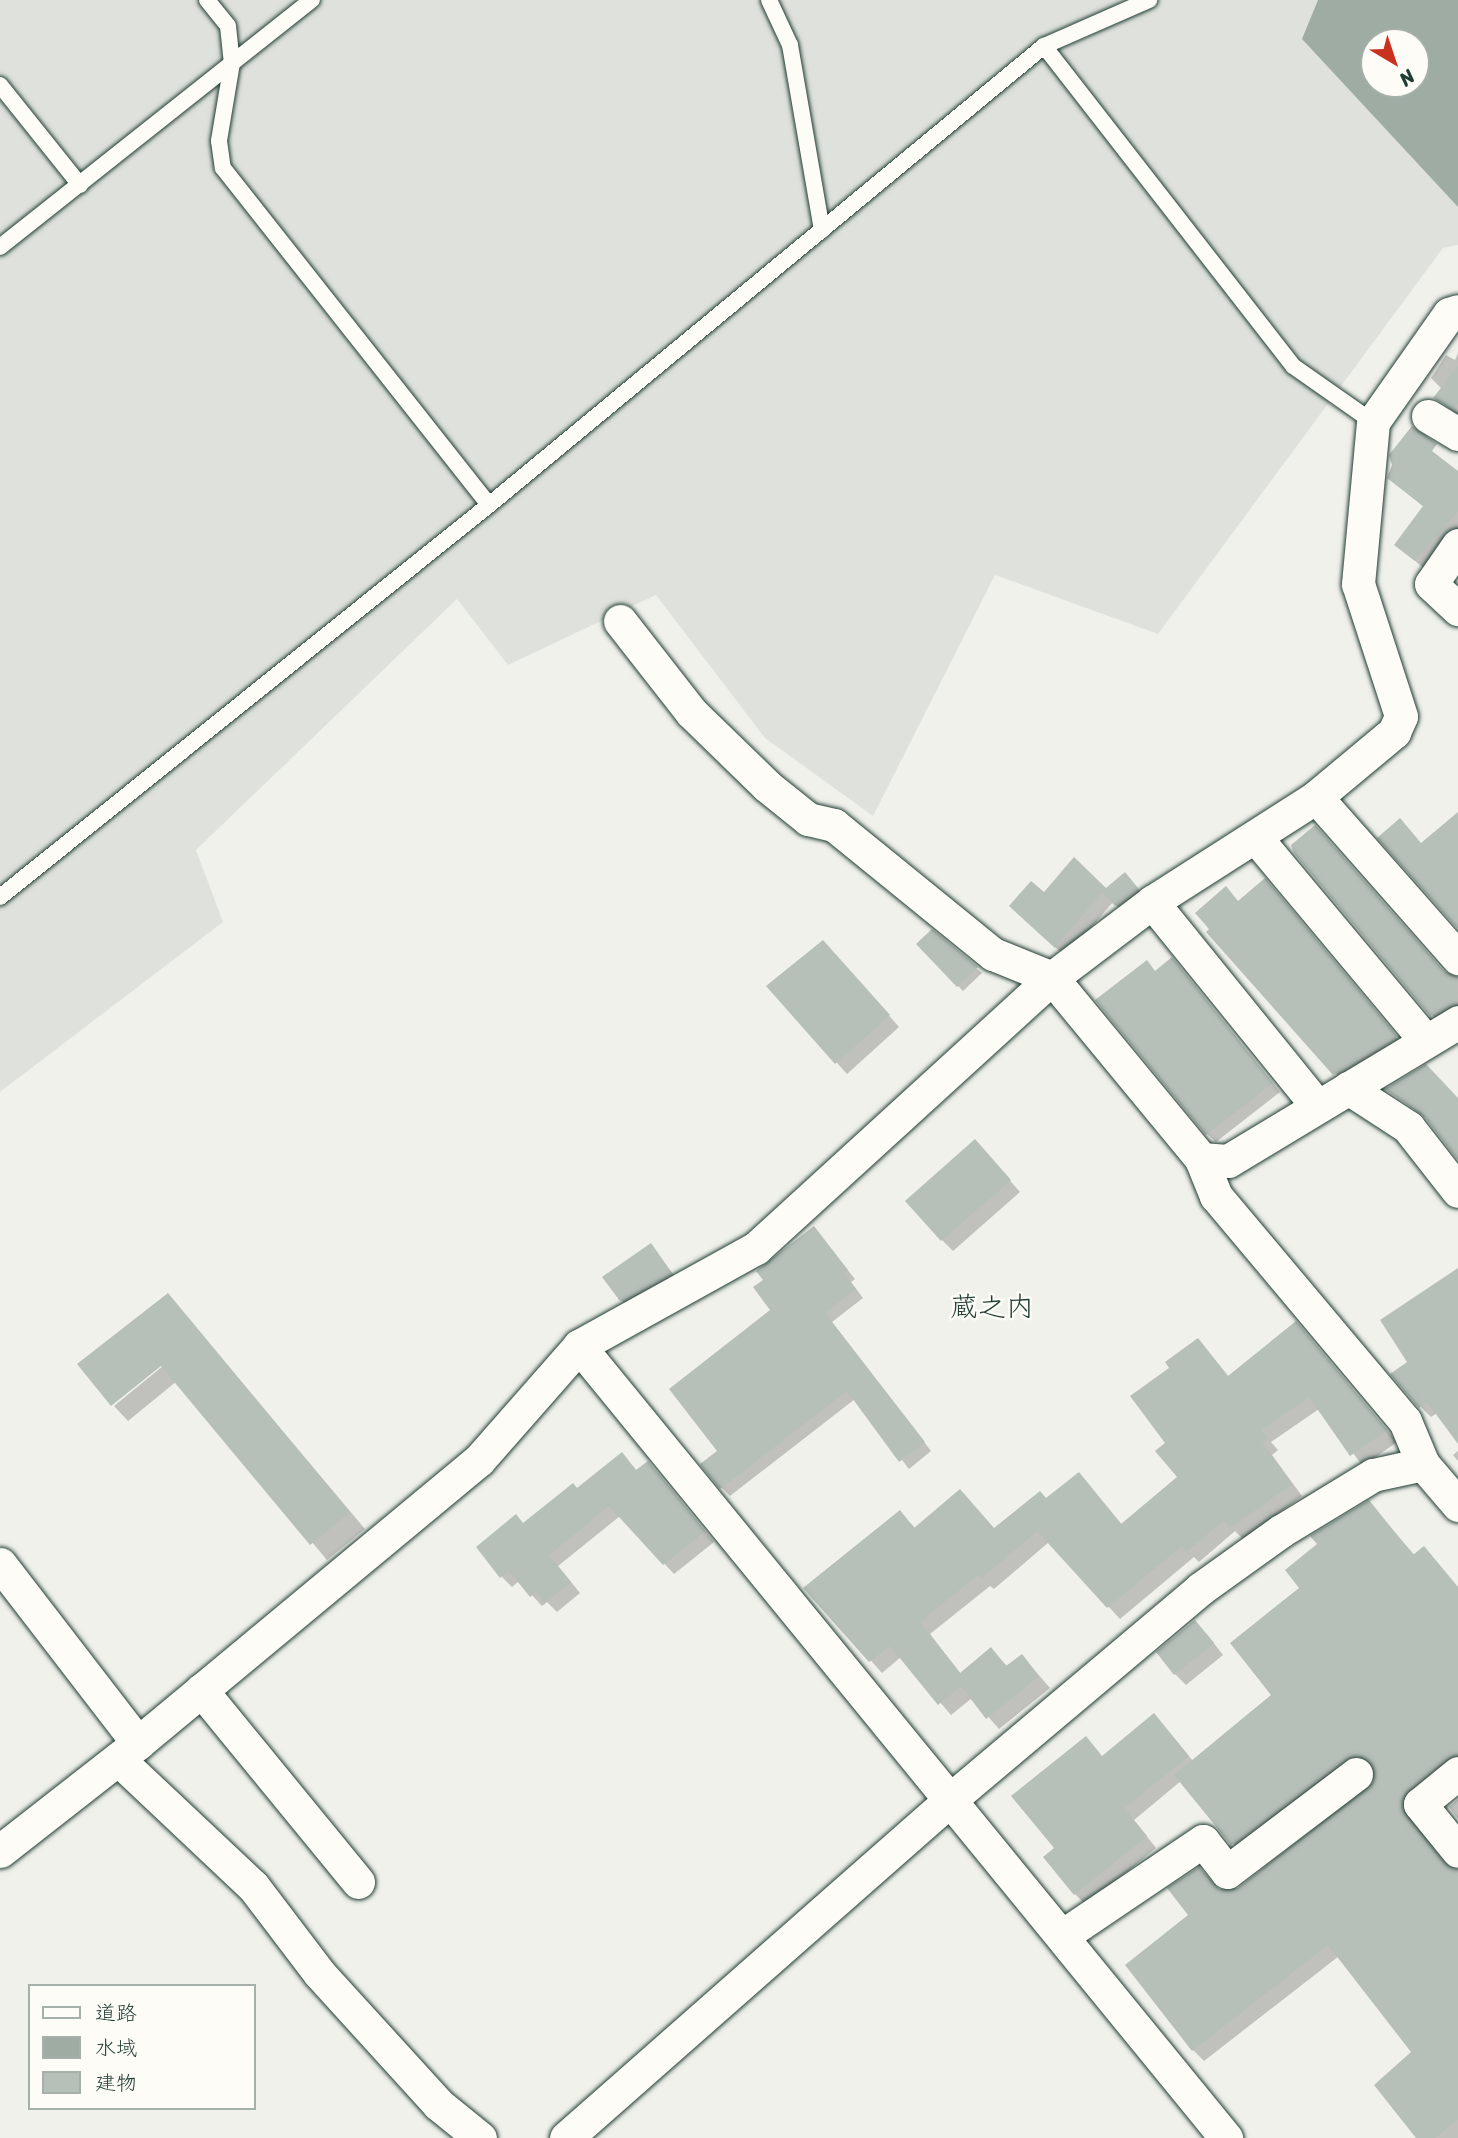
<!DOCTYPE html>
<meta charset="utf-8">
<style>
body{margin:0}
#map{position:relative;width:1458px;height:2138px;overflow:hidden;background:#f0f1eb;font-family:Sriracha,"Klee One",sans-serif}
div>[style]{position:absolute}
.built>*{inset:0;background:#dfe2dc}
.water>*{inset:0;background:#9faca4}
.shadow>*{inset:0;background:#0003}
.building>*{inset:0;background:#b6bfb8}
.roads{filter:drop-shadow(0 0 2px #1f3d34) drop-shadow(0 0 2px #1f3d34)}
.lane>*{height:16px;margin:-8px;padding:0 8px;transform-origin:8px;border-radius:8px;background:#fdfcf7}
.street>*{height:33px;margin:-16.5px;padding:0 16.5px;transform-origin:16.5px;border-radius:16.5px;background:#fdfcf7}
span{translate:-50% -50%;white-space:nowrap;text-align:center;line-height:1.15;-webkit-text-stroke:5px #fdfcf7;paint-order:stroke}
.neighbourhood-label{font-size:28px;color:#1f3d34}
.legend{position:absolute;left:28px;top:1984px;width:228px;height:126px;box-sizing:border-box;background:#fdfcf7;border:2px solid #a4b0a9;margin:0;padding:9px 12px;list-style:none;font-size:21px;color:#1f3d34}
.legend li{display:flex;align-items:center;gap:14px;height:35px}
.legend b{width:35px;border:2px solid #a4b0a9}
.north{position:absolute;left:1360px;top:28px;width:70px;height:70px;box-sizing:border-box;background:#fdfcf7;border:2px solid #a4b0a9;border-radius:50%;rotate:141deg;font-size:19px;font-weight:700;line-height:28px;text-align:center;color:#1f3d34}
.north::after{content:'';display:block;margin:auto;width:24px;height:32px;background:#c8321e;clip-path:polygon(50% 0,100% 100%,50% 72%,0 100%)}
</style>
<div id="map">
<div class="built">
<i style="clip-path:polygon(evenodd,0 0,1458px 0,1458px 245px,1443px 248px,1158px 634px,995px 575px,873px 816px,765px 738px,656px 595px,508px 665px,457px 599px,196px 850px,223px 922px,0 1092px,0 0,1374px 42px,1416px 42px,1416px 84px,1374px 84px,1374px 42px)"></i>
</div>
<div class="water">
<i style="clip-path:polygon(evenodd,1318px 0,1458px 0,1458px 207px,1302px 39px,1318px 0,1374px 42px,1416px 42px,1416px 84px,1374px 84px,1374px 42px)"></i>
</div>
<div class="shadow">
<i style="clip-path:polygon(1458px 353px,1458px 415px,1436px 398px,1442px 389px,1431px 378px,1446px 355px,1455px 360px)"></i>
<i style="clip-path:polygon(1458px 473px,1458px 542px,1427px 571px,1396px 545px,1424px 507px,1389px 478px)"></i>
<i style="clip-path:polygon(1125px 874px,1147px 899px,1126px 915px,1113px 902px,1066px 957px,1022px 916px,1044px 894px,1106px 890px)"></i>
<i style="clip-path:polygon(1270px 886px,1401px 1043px,1340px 1080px,1239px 903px)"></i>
<i style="clip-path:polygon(932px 932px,982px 973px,963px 991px,918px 944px)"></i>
<i style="clip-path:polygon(834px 953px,899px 1027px,847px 1074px,768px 986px)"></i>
<i style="clip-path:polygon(1180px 968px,1280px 1092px,1216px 1142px,1207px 1134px,1156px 972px)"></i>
<i style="clip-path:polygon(1444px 973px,1458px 977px,1458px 1015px,1442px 1025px,1432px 1015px)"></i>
<i style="clip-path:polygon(1387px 1089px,1458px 1100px,1458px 1157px,1431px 1122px)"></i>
<i style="clip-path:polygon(986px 1153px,1020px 1192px,953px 1251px,942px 1240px)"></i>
<i style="clip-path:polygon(814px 1229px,855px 1279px,851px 1282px,863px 1298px,832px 1322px,931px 1451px,909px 1469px,855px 1399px,730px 1496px,722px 1488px,720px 1451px,773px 1310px)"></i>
<i style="clip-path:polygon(651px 1246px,681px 1284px,632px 1311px,621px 1300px)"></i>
<i style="clip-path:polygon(1458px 1270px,1458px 1441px,1437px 1413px,1431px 1417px,1420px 1406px,1410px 1362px)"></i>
<i style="clip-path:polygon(168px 1295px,365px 1529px,327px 1560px,177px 1381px,128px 1421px,114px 1406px,169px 1361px)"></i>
<i style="clip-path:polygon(1307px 1335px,1397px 1442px,1363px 1466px,1319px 1409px,1271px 1442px,1278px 1450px,1272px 1455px,1302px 1496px,1243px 1539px,1235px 1531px,1199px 1562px,1194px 1557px,1120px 1619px,1049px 1542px,994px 1589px,990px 1586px,930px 1634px,961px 1674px,991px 1649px,1008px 1667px,1022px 1656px,1050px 1688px,999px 1729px,972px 1698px,951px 1715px,901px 1657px,882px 1673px,806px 1588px,900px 1512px,916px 1529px,995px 1530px,1047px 1500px,1090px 1486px,1123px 1526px,1179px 1478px,1168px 1443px,1171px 1368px,1198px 1340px,1229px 1377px)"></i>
<i style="clip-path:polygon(1458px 1451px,1458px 1461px,1453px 1455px)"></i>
<i style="clip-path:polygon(632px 1465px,637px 1471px,658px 1473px,714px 1542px,674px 1574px,620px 1516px,558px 1566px,580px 1593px,557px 1612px,547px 1602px,542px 1606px,519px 1581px,512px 1587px,502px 1577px,524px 1525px,578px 1490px)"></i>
<i style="clip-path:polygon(1369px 1502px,1417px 1558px,1458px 1587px,1458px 1771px,1419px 1800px,1412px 1820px,1452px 1870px,1458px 1869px,1458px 2138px,1419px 2138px,1414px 2052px,1339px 1956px,1204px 2061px,1193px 2050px,1190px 1915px,1219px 1891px,1239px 1889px,1369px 1790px,1377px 1772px,1374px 1767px,1357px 1769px,1243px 1855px,1181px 1781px,1134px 1820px,1156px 1848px,1086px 1905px,1075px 1894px,1056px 1849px,1103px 1757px,1154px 1716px,1193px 1761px,1274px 1696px,1302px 1588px)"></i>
<i style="clip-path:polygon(1206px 1633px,1223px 1655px,1186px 1685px,1175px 1674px)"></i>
<i style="clip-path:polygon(1458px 1799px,1458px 1819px,1449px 1807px)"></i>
</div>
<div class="building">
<i style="clip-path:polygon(1458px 366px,1458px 403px,1455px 410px,1433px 398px)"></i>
<i style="clip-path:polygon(1412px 426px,1437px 444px,1432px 451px,1458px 471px,1458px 511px,1415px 561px,1394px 545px,1423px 506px,1387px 478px,1392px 465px,1389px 455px)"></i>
<i style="clip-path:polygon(1458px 812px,1458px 929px,1377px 838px,1400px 818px,1421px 843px)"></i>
<i style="clip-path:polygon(1315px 825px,1444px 971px,1458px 977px,1457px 1003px,1430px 1016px,1294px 853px,1291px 845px)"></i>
<i style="clip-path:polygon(1074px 857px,1106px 888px,1125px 872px,1138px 888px,1115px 906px,1102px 892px,1055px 948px,1009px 906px,1031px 881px,1044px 892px)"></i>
<i style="clip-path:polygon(1265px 878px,1397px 1036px,1333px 1075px,1206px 932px,1209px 929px,1195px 913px,1226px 886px,1238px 901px)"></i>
<i style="clip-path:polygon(932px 929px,978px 967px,957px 987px,916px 944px)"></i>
<i style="clip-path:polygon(823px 940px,890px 1015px,835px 1064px,766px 986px)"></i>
<i style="clip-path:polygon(1172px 957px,1273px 1083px,1206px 1135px,1095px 1000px,1147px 960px,1155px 971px)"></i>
<i style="clip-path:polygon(1426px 1064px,1458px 1098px,1458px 1160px,1423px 1115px,1385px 1089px)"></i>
<i style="clip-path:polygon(975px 1139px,1011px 1180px,941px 1241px,905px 1201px)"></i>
<i style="clip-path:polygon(814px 1226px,848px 1270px,844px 1273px,856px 1289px,825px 1313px,925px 1442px,899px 1462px,847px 1391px,720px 1489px,700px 1464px,717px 1451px,669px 1389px,770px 1310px,753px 1287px,763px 1280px,756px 1271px)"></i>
<i style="clip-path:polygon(651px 1243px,672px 1273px,620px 1301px,602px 1277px)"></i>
<i style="clip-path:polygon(1458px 1268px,1458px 1444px,1427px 1402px,1419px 1408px,1390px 1374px,1407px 1362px,1380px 1320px)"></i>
<i style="clip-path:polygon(168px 1293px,350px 1512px,310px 1545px,161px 1366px,111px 1406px,77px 1364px)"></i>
<i style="clip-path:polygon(1296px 1321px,1387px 1430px,1350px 1456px,1309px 1397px,1261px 1430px,1268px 1438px,1262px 1442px,1292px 1484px,1230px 1528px,1224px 1520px,1186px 1552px,1182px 1546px,1107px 1608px,1037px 1531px,981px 1579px,978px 1575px,920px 1622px,960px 1673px,991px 1647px,1006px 1666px,1022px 1654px,1039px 1676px,986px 1719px,961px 1686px,938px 1705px,890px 1646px,869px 1662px,803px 1588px,900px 1510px,914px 1528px,960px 1489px,994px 1528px,1040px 1491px,1046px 1498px,1079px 1472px,1121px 1524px,1177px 1477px,1155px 1451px,1165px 1443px,1130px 1396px,1169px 1368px,1165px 1362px,1198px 1338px,1228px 1376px)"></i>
<i style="clip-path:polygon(622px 1452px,636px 1470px,648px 1461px,705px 1531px,663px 1565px,609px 1506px,549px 1555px,571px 1582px,545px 1603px,536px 1592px,530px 1597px,509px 1571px,500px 1578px,476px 1547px,516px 1514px,523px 1523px,573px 1483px,577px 1488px)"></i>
<i style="clip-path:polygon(1369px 1500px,1413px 1555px,1424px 1546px,1458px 1587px,1458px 1754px,1446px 1758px,1408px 1789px,1401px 1806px,1443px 1863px,1458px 1870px,1458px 2119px,1435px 2138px,1416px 2138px,1374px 2085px,1411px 2052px,1328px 1945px,1192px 2051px,1125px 1965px,1188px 1915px,1167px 1888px,1199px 1867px,1219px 1889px,1238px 1888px,1373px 1782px,1371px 1762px,1354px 1755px,1345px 1758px,1231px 1845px,1174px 1775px,1271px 1695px,1230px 1643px,1299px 1588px,1285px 1570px,1317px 1544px,1310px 1536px)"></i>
<i style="clip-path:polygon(1195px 1620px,1214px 1643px,1174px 1675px,1156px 1652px)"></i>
<i style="clip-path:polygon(1154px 1713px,1189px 1756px,1124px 1808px,1147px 1836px,1074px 1895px,1043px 1857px,1054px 1848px,1011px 1796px,1086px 1736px,1102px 1756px)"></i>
</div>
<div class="roads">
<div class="lane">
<i style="left:207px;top:0;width:33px;rotate:51deg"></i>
<i style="left:228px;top:26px;width:37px;rotate:84deg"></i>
<i style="left:232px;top:63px;width:79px;rotate:99.5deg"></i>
<i style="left:219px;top:141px;width:27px;rotate:82deg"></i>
<i style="left:223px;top:168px;width:429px;rotate:51.7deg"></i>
<i style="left:769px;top:0;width:50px;rotate:65deg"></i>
<i style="left:790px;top:45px;width:188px;rotate:80.2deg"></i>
<i style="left:1044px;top:46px;width:405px;rotate:52.1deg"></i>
<i style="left:1293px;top:366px;width:98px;rotate:35deg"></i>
<i style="left:0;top:85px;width:128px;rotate:51.3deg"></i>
<i style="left:0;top:247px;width:398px;rotate:-38.4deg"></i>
<i style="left:0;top:897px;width:627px;rotate:-38.72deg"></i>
<i style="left:489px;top:505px;width:720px;rotate:-39.59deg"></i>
<i style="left:1044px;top:46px;width:115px;rotate:-23.7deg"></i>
</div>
<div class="street">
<i style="left:1428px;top:416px;width:35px;rotate:31deg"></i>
<i style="left:1458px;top:545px;width:47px;rotate:124.7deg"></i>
<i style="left:1431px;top:584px;width:37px;rotate:43deg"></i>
<i style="left:620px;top:621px;width:115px;rotate:52deg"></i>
<i style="left:691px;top:712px;width:106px;rotate:44.2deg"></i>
<i style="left:767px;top:786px;width:53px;rotate:38.8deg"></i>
<i style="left:808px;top:819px;width:27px;rotate:13deg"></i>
<i style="left:834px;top:825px;width:205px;rotate:39.1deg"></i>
<i style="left:993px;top:954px;width:64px;rotate:22.1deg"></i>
<i style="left:1052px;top:978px;width:234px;rotate:50.5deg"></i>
<i style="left:1201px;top:1159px;width:40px;rotate:68deg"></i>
<i style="left:1216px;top:1196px;width:294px;rotate:50deg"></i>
<i style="left:1405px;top:1421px;width:47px;rotate:67.3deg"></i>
<i style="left:1423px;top:1464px;width:54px;rotate:49.5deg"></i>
<i style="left:1316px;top:797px;width:215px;rotate:48.6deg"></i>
<i style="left:1257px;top:839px;width:263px;rotate:50.1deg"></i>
<i style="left:1152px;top:902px;width:262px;rotate:51deg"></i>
<i style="left:1348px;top:1088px;width:72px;rotate:33deg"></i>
<i style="left:1408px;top:1127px;width:81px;rotate:52deg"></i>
<i style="left:1201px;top:1159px;width:27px;rotate:4deg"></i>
<i style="left:1228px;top:1161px;width:269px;rotate:-31.1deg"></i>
<i style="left:579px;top:1346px;width:1023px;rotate:50.75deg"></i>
<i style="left:0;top:1564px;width:226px;rotate:52.4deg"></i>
<i style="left:201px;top:1690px;width:248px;rotate:50.7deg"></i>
<i style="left:118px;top:1759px;width:185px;rotate:43.3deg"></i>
<i style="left:253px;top:1886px;width:109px;rotate:52.8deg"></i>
<i style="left:319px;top:1973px;width:177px;rotate:47.7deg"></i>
<i style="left:438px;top:2104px;width:54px;rotate:39deg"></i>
<i style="left:1458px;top:1773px;width:49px;rotate:140.8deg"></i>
<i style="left:1420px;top:1804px;width:60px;rotate:51deg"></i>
<i style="left:0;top:1851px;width:175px;rotate:-38deg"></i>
<i style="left:138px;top:1743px;width:443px;rotate:-39.7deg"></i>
<i style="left:479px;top:1460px;width:152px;rotate:-48.7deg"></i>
<i style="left:579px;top:1346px;width:202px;rotate:-29deg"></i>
<i style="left:756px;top:1248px;width:401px;rotate:-42.4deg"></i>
<i style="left:1052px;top:978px;width:126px;rotate:-37.2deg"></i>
<i style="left:1152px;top:902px;width:195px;rotate:-32.6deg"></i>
<i style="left:1316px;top:797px;width:102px;rotate:-39.8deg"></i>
<i style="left:1394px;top:732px;width:17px;rotate:-66deg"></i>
<i style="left:1401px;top:716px;width:139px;rotate:-108deg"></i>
<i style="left:1358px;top:584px;width:163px;rotate:-84.7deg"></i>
<i style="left:1373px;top:422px;width:132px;rotate:-54.9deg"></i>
<i style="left:1449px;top:314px;width:9px;rotate:-18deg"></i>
<i style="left:1062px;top:1936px;width:170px;rotate:-34deg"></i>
<i style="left:1203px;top:1841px;width:39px;rotate:52deg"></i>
<i style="left:1227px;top:1872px;width:162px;rotate:-37.2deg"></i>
<i style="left:566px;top:2138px;width:513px;rotate:-41.36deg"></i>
<i style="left:951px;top:1799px;width:326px;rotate:-40.1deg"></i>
<i style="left:1200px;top:1589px;width:100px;rotate:-35.6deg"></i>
<i style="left:1281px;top:1531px;width:108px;rotate:-31.3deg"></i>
<i style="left:1373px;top:1475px;width:51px;rotate:-12.4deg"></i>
</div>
</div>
<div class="neighbourhood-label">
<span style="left:992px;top:1307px">蔵之内</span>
</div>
<ul class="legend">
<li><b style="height:9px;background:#fdfcf7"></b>道路</li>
<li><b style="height:19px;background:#9faca4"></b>水域</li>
<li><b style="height:19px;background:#b6bfb8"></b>建物</li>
</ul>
<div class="north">N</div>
</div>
